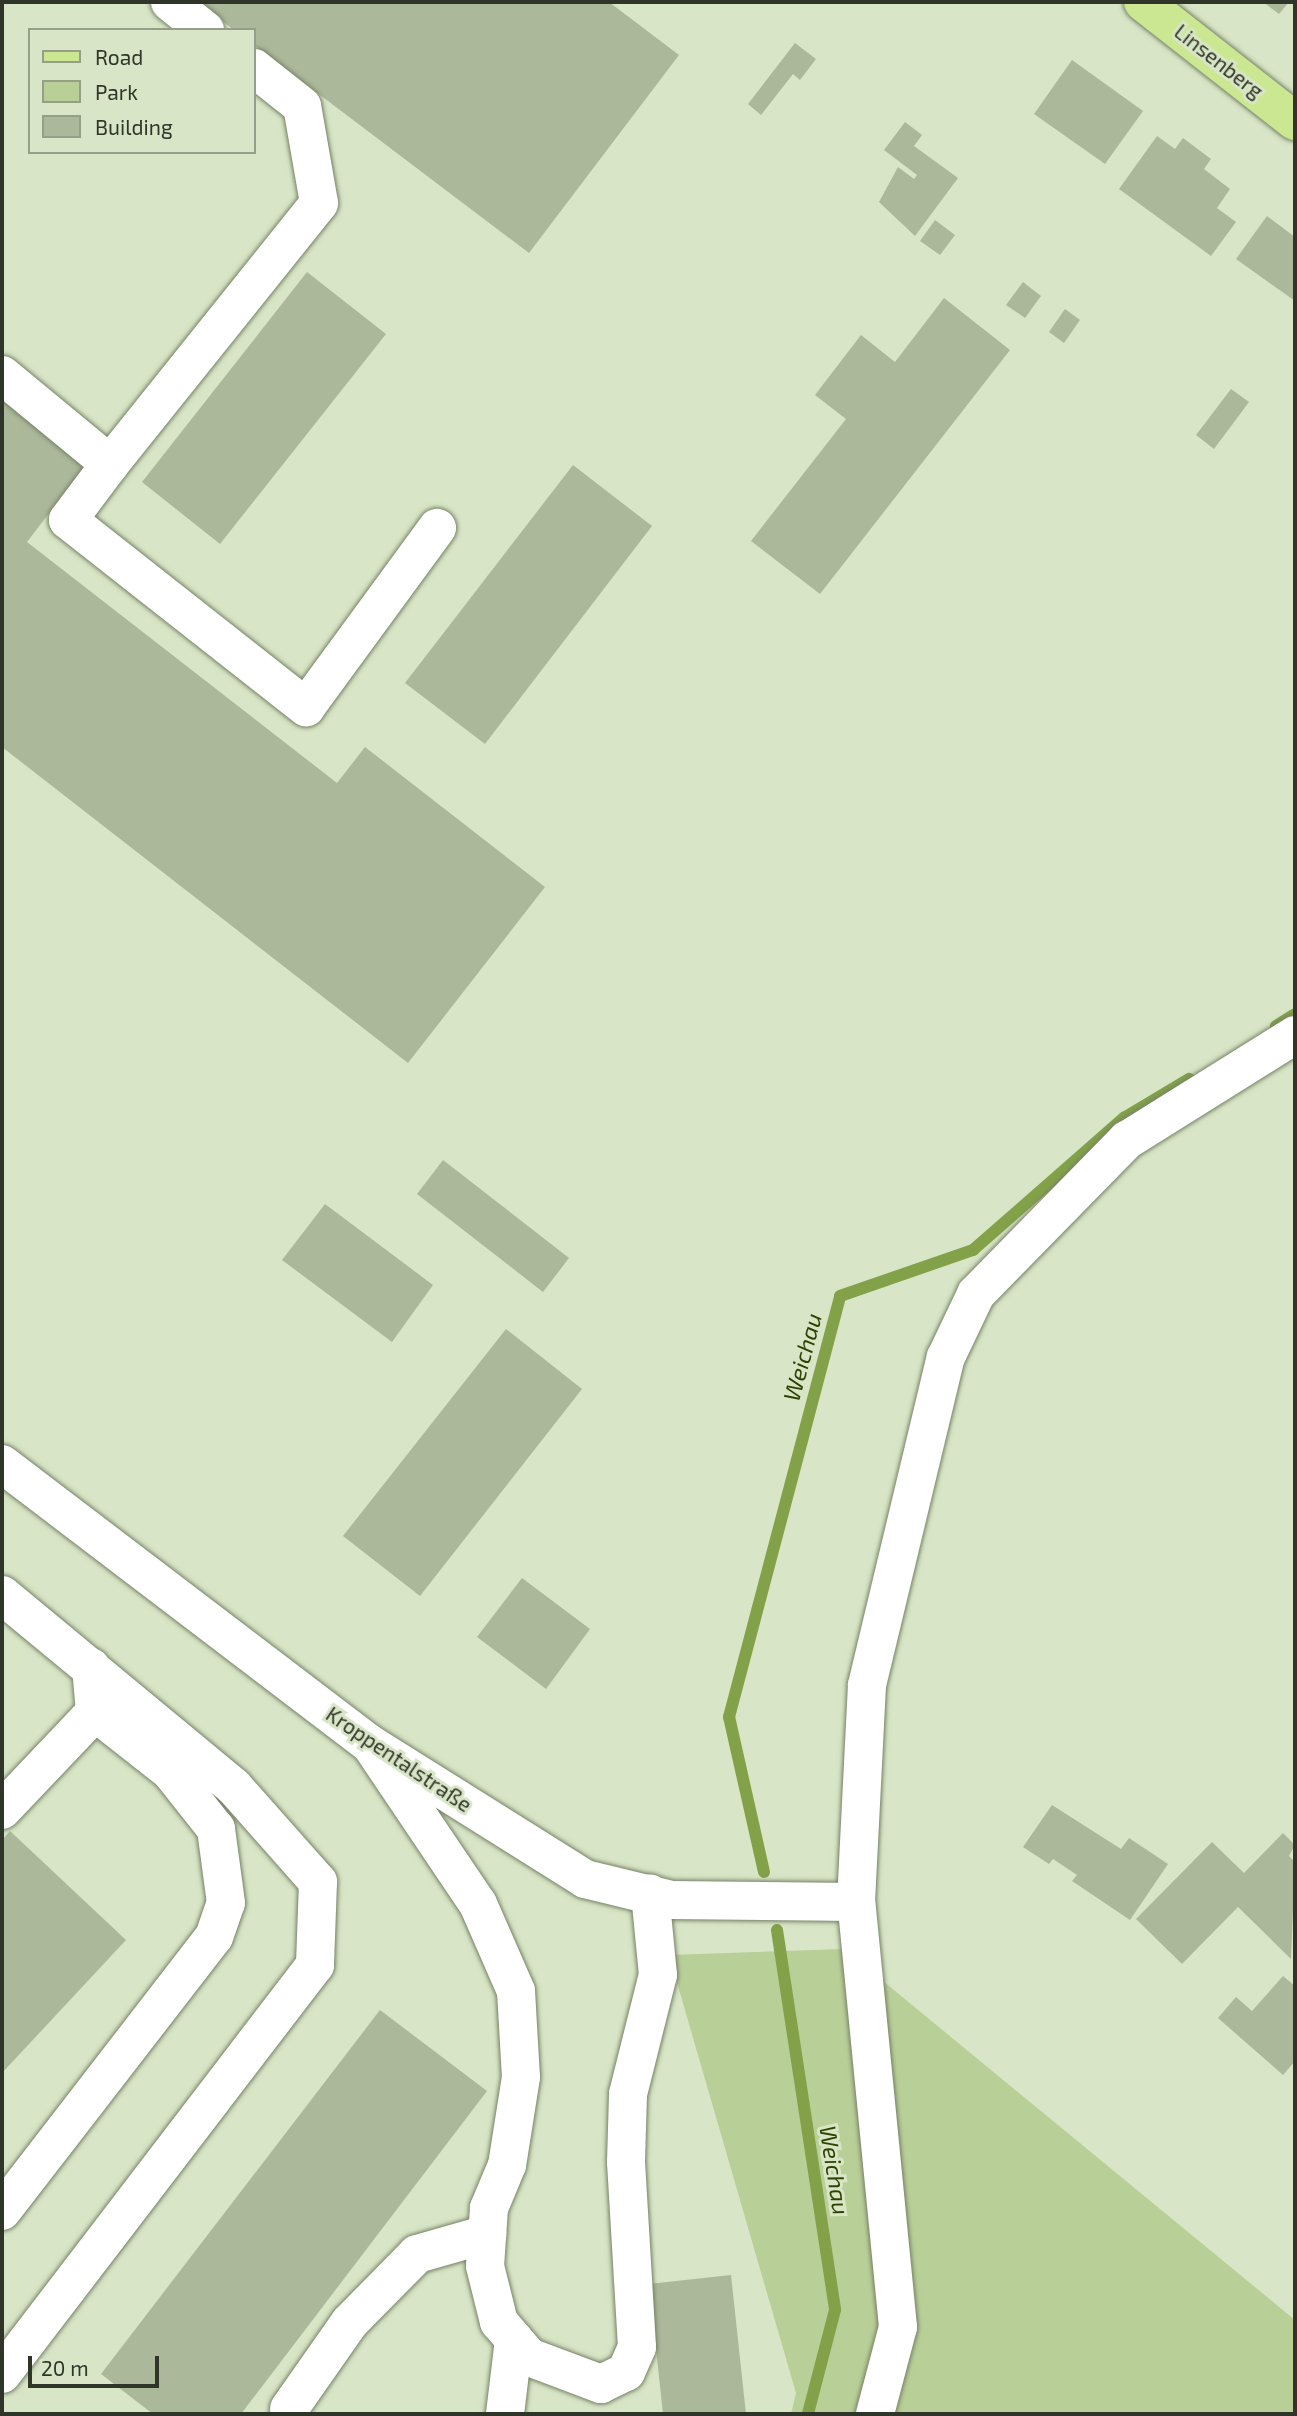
<!DOCTYPE html>
<meta charset="utf-8">
<style>
body{margin:0}
#map{position:relative;width:1297px;height:2416px;overflow:hidden;background:#d8e5c6;font-family:"Exo 2",sans-serif}
div>[style]{position:absolute}
.green>*{inset:0;background:#b9cf98}
.stream>*{height:12px;margin:-6px;padding:0 6px;transform-origin:6px;border-radius:6px;background:#82a149}
.building>*{inset:0;background:#acb89a}
.roads{filter:drop-shadow(0 0 2px #768266) drop-shadow(0 0 2px #768266)}
.minor>*{height:38px;margin:-19px;padding:0 19px;transform-origin:19px;border-radius:19px;background:#fff}
.major>*{height:38px;margin:-19px;padding:0 19px;transform-origin:19px;border-radius:19px;background:#cbe791}
span{translate:-50% -50%;white-space:nowrap;text-align:center;line-height:1.15;-webkit-text-stroke:6px #d8e5c6;paint-order:stroke}
.street-label{font-size:21px;color:#303529}
.water-label{font-size:23px;color:#2f4300;font-style:italic}
.frame{position:absolute;inset:0;border:4px solid #303529;pointer-events:none}
.legend{position:absolute;left:28px;top:28px;width:228px;height:126px;box-sizing:border-box;background:#d8e5c6;border:2px solid #959f87;margin:0;padding:9px 12px;list-style:none;font-size:21px;color:#303529}
.legend li{display:flex;align-items:center;gap:14px;height:35px}
.legend b{width:35px;border:2px solid #959f87}
.scale{position:absolute;left:28px;top:2356px;width:131px;height:32px;box-sizing:border-box;border:4px solid #303529;border-top:0;padding-left:9px;font-size:21px;line-height:24px;white-space:nowrap;color:#303529;-webkit-text-stroke:5px #d8e5c6;paint-order:stroke}
</style>
<div id="map">
<div class="green">
<i style="clip-path:polygon(844px 1949px,1295px 2320px,1295px 2414px,791px 2414px,796px 2393px,669px 1955px)"></i>
</div>
<div class="stream">
<i style="left:1276px;top:1026px;width:22px;rotate:-32deg"></i>
<i style="left:764px;top:1872px;width:159px;rotate:-102.7deg"></i>
<i style="left:729px;top:1717px;width:435px;rotate:-75.2deg"></i>
<i style="left:840px;top:1296px;width:141px;rotate:-19.1deg"></i>
<i style="left:973px;top:1250px;width:201px;rotate:-41.2deg"></i>
<i style="left:1124px;top:1118px;width:76px;rotate:-31deg"></i>
<i style="left:777px;top:1930px;width:384px;rotate:81.3deg"></i>
<i style="left:835px;top:2310px;width:107px;rotate:104.6deg"></i>
</div>
<div class="building">
<i style="clip-path:polygon(197px 2px,609px 2px,679px 55px,529px 253px,254px 45px,254px 30px,234px 30px)"></i>
<i style="clip-path:polygon(1263px 2px,1289px 2px,1279px 14px)"></i>
<i style="clip-path:polygon(795px 43px,816px 59px,800px 80px,793px 74px,761px 115px,748px 104px)"></i>
<i style="clip-path:polygon(1072px 60px,1143px 111px,1105px 164px,1034px 114px)"></i>
<i style="clip-path:polygon(905px 122px,922px 135px,914px 146px,958px 178px,915px 236px,879px 202px,898px 167px,914px 179px,917px 175px,884px 150px)"></i>
<i style="clip-path:polygon(1157px 136px,1175px 149px,1183px 138px,1211px 159px,1204px 169px,1230px 189px,1217px 208px,1236px 222px,1211px 256px,1119px 189px)"></i>
<i style="clip-path:polygon(1267px 216px,1295px 237px,1295px 301px,1236px 259px)"></i>
<i style="clip-path:polygon(935px 220px,955px 235px,940px 255px,920px 241px)"></i>
<i style="clip-path:polygon(307px 272px,386px 334px,220px 544px,142px 482px)"></i>
<i style="clip-path:polygon(1023px 282px,1041px 296px,1025px 318px,1006px 305px)"></i>
<i style="clip-path:polygon(944px 298px,1010px 350px,820px 594px,751px 541px,846px 419px,815px 395px,861px 335px,895px 362px)"></i>
<i style="clip-path:polygon(1065px 309px,1080px 320px,1064px 343px,1049px 332px)"></i>
<i style="clip-path:polygon(1231px 389px,1249px 402px,1214px 449px,1196px 435px)"></i>
<i style="clip-path:polygon(2px 399px,86px 465px,27px 542px,337px 783px,365px 747px,545px 887px,408px 1063px,2px 747px)"></i>
<i style="clip-path:polygon(573px 465px,652px 526px,485px 744px,405px 683px)"></i>
<i style="clip-path:polygon(443px 1160px,569px 1258px,543px 1292px,417px 1194px)"></i>
<i style="clip-path:polygon(325px 1204px,433px 1285px,392px 1342px,282px 1260px)"></i>
<i style="clip-path:polygon(506px 1329px,582px 1389px,420px 1596px,343px 1536px)"></i>
<i style="clip-path:polygon(522px 1578px,590px 1629px,546px 1689px,477px 1637px)"></i>
<i style="clip-path:polygon(1052px 1805px,1121px 1849px,1129px 1838px,1168px 1864px,1130px 1920px,1072px 1881px,1077px 1875px,1053px 1859px,1049px 1864px,1023px 1847px)"></i>
<i style="clip-path:polygon(10px 1831px,126px 1940px,2px 2073px,2px 1840px)"></i>
<i style="clip-path:polygon(1283px 1833px,1295px 1845px,1289px 1856px,1295px 1862px,1291px 1959px,1238px 1907px,1182px 1964px,1136px 1919px,1212px 1842px,1244px 1873px)"></i>
<i style="clip-path:polygon(1283px 1976px,1295px 1986px,1295px 2061px,1283px 2075px,1218px 2018px,1236px 1997px,1252px 2011px)"></i>
<i style="clip-path:polygon(380px 2010px,487px 2091px,241px 2414px,153px 2414px,101px 2374px)"></i>
<i style="clip-path:polygon(731px 2275px,746px 2414px,663px 2414px,649px 2284px)"></i>
</div>
<div class="roads">
<div class="minor">
<i style="left:170px;top:2px;width:45px;rotate:38.7deg"></i>
<i style="left:2px;top:375px;width:140px;rotate:39.5deg"></i>
<i style="left:110px;top:464px;width:70px;rotate:126.9deg"></i>
<i style="left:68px;top:520px;width:303px;rotate:38.2deg"></i>
<i style="left:306px;top:707px;width:222px;rotate:-53.8deg"></i>
<i style="left:110px;top:464px;width:334px;rotate:-51.3deg"></i>
<i style="left:319px;top:203px;width:98px;rotate:-99.9deg"></i>
<i style="left:302px;top:106px;width:61px;rotate:-141.6deg"></i>
<i style="left:2px;top:1464px;width:462px;rotate:37.3deg"></i>
<i style="left:370px;top:1744px;width:254px;rotate:32.1deg"></i>
<i style="left:585px;top:1879px;width:89px;rotate:13.7deg"></i>
<i style="left:671px;top:1900px;width:185px;rotate:0.6deg"></i>
<i style="left:2px;top:1595px;width:301px;rotate:39.6deg"></i>
<i style="left:234px;top:1787px;width:127px;rotate:48.5deg"></i>
<i style="left:318px;top:1882px;width:83px;rotate:92.1deg"></i>
<i style="left:315px;top:1965px;width:515px;rotate:127.43deg"></i>
<i style="left:370px;top:1744px;width:193px;rotate:56deg"></i>
<i style="left:478px;top:1904px;width:95px;rotate:66.4deg"></i>
<i style="left:516px;top:1991px;width:86px;rotate:86.7deg"></i>
<i style="left:521px;top:2077px;width:89px;rotate:99deg"></i>
<i style="left:507px;top:2165px;width:47px;rotate:112.7deg"></i>
<i style="left:489px;top:2208px;width:58px;rotate:93.9deg"></i>
<i style="left:485px;top:2266px;width:58px;rotate:76deg"></i>
<i style="left:499px;top:2322px;width:46px;rotate:49.4deg"></i>
<i style="left:529px;top:2357px;width:77px;rotate:20.6deg"></i>
<i style="left:601px;top:2384px;width:28px;rotate:-26deg"></i>
<i style="left:626px;top:2372px;width:27px;rotate:-66deg"></i>
<i style="left:637px;top:2347px;width:185px;rotate:-93.4deg"></i>
<i style="left:626px;top:2162px;width:68px;rotate:-88.3deg"></i>
<i style="left:628px;top:2094px;width:123px;rotate:-75.9deg"></i>
<i style="left:658px;top:1975px;width:82px;rotate:-95.6deg"></i>
<i style="left:2px;top:1810px;width:135px;rotate:-46.5deg"></i>
<i style="left:2px;top:2211px;width:346px;rotate:-52.3deg"></i>
<i style="left:214px;top:1937px;width:36px;rotate:-71deg"></i>
<i style="left:226px;top:1903px;width:75px;rotate:-97.7deg"></i>
<i style="left:216px;top:1829px;width:74px;rotate:-128.4deg"></i>
<i style="left:170px;top:1771px;width:95px;rotate:-141.8deg"></i>
<i style="left:95px;top:1712px;width:45px;rotate:-95.1deg"></i>
<i style="left:289px;top:2409px;width:106px;rotate:-55deg"></i>
<i style="left:350px;top:2322px;width:95px;rotate:-45.4deg"></i>
<i style="left:417px;top:2254px;width:73px;rotate:-15.9deg"></i>
<i style="left:505px;top:2414px;width:75px;rotate:-83.1deg"></i>
<i style="left:875px;top:2414px;width:90px;rotate:-75.2deg"></i>
<i style="left:898px;top:2327px;width:427px;rotate:-95.6deg"></i>
<i style="left:856px;top:1902px;width:217px;rotate:-87.1deg"></i>
<i style="left:867px;top:1685px;width:337px;rotate:-76.5deg"></i>
<i style="left:946px;top:1357px;width:70px;rotate:-64.5deg"></i>
<i style="left:976px;top:1294px;width:216px;rotate:-45.6deg"></i>
<i style="left:1127px;top:1140px;width:198px;rotate:-32deg"></i>
</div>
<div class="major">
<i style="left:1143px;top:2px;width:193px;rotate:38.1deg"></i>
</div>
</div>
<div class="street-label">
<span style="left:1219px;top:61px;rotate:38deg">Linsenberg</span>
<span style="left:399px;top:1759px;rotate:34deg">Kroppentalstraße</span>
</div>
<div class="water-label">
<span style="left:802px;top:1357px;rotate:-75deg">Weichau</span>
<span style="left:835px;top:2170px;rotate:81deg">Weichau</span>
</div>
<div class="frame"></div>
<ul class="legend">
<li><b style="height:9px;background:#cbe791"></b>Road</li>
<li><b style="height:19px;background:#b9cf98"></b>Park</li>
<li><b style="height:19px;background:#acb89a"></b>Building</li>
</ul>
<div class="scale">20 m</div>
</div>
